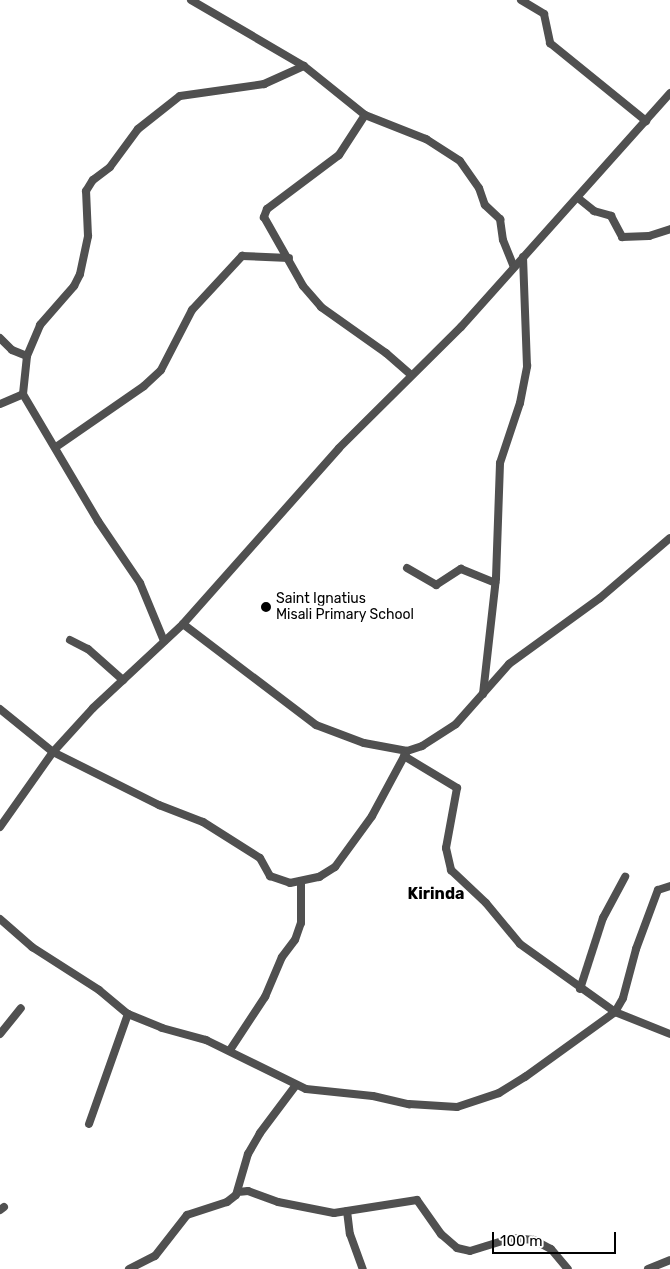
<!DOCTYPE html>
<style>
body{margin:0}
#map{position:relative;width:670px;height:1269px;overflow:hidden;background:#fff;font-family:Rubik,sans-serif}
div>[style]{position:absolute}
.street>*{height:8px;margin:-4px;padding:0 4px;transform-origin:4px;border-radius:4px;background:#505050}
.dots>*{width:14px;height:14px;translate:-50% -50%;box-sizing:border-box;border:2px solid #fff;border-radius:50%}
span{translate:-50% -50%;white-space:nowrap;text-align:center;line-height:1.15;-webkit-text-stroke:5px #fff;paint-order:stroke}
.poi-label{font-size:14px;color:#000}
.left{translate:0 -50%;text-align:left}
.quarter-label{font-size:16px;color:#000;font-weight:700}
.scale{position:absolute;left:492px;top:1232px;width:124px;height:22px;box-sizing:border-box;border:2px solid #000;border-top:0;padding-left:6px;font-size:15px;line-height:18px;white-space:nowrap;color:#000;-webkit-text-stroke:4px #fff;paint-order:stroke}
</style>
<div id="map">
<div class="street">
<i style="left:191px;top:0;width:131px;rotate:30.3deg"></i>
<i style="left:304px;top:66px;width:78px;rotate:38.8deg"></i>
<i style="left:365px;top:115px;width:66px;rotate:21.5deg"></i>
<i style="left:426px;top:139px;width:40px;rotate:32.9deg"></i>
<i style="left:460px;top:161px;width:33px;rotate:55deg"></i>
<i style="left:479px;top:188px;width:18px;rotate:71deg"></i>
<i style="left:485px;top:205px;width:21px;rotate:43deg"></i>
<i style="left:500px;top:219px;width:21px;rotate:82deg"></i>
<i style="left:503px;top:240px;width:29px;rotate:68deg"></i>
<i style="left:521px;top:0;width:27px;rotate:31deg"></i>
<i style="left:544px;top:14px;width:30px;rotate:78deg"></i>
<i style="left:550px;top:43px;width:124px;rotate:39.1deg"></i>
<i style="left:365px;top:115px;width:48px;rotate:123deg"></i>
<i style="left:339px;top:155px;width:90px;rotate:143.1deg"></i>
<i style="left:267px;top:209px;width:9px;rotate:111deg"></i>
<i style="left:264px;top:217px;width:79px;rotate:60.5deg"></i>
<i style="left:303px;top:286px;width:28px;rotate:49deg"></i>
<i style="left:321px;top:307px;width:80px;rotate:35.3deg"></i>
<i style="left:386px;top:353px;width:33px;rotate:41deg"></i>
<i style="left:578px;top:198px;width:21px;rotate:39deg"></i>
<i style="left:594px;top:211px;width:18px;rotate:16deg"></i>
<i style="left:611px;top:216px;width:24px;rotate:62deg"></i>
<i style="left:622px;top:237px;width:27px;rotate:-2deg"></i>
<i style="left:649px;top:236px;width:22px;rotate:-18deg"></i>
<i style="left:0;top:338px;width:17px;rotate:45deg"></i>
<i style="left:12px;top:350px;width:16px;rotate:22deg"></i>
<i style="left:0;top:404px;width:25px;rotate:-23deg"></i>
<i style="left:56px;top:447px;width:107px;rotate:-34.7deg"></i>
<i style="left:144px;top:386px;width:23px;rotate:-43deg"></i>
<i style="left:161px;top:370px;width:68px;rotate:-62.7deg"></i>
<i style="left:192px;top:310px;width:74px;rotate:-47.2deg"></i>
<i style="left:242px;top:256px;width:47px;rotate:2.4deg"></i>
<i style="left:407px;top:568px;width:34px;rotate:30deg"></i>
<i style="left:436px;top:585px;width:30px;rotate:-33deg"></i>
<i style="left:461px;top:569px;width:37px;rotate:22deg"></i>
<i style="left:183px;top:624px;width:167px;rotate:37.2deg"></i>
<i style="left:316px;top:725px;width:51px;rotate:20.6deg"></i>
<i style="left:364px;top:743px;width:44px;rotate:10.5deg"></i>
<i style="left:407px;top:751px;width:16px;rotate:-18deg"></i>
<i style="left:422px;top:746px;width:40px;rotate:-32.9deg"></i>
<i style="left:456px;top:724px;width:80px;rotate:-48.5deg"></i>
<i style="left:509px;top:664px;width:112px;rotate:-36deg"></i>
<i style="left:600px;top:598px;width:92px;rotate:-40.6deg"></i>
<i style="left:70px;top:640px;width:20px;rotate:27deg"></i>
<i style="left:88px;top:649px;width:47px;rotate:41.5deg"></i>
<i style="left:164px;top:641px;width:63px;rotate:-112.5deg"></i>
<i style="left:140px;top:583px;width:75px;rotate:-124.1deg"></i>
<i style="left:98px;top:521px;width:147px;rotate:-120.6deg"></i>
<i style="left:23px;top:394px;width:38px;rotate:-84deg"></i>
<i style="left:27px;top:356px;width:34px;rotate:-67deg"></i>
<i style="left:40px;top:325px;width:52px;rotate:-48.9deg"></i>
<i style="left:74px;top:286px;width:13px;rotate:-63deg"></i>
<i style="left:80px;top:274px;width:39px;rotate:-78deg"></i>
<i style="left:88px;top:236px;width:45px;rotate:-92.5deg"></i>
<i style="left:86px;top:191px;width:13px;rotate:-58deg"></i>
<i style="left:93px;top:180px;width:21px;rotate:-37deg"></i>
<i style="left:110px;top:167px;width:47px;rotate:-53.6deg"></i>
<i style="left:138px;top:129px;width:53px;rotate:-38.2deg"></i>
<i style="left:180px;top:96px;width:85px;rotate:-8.1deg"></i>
<i style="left:264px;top:84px;width:44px;rotate:-24.2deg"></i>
<i style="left:483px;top:694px;width:117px;rotate:-83.6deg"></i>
<i style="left:496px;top:578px;width:115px;rotate:-88deg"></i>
<i style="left:500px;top:463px;width:63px;rotate:-71.6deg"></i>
<i style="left:520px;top:403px;width:38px;rotate:-79deg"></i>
<i style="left:527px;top:366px;width:109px;rotate:-92.1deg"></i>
<i style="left:0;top:709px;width:68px;rotate:39.1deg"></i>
<i style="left:53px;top:752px;width:119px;rotate:26.6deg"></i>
<i style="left:159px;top:805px;width:47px;rotate:21.1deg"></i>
<i style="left:203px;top:822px;width:67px;rotate:32.3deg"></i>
<i style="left:260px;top:858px;width:21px;rotate:61deg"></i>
<i style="left:270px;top:876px;width:21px;rotate:19deg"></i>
<i style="left:290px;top:883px;width:30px;rotate:-12deg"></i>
<i style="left:319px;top:877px;width:19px;rotate:-32deg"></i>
<i style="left:335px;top:867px;width:63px;rotate:-54deg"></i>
<i style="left:372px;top:816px;width:74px;rotate:-61.7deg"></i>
<i style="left:404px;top:756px;width:62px;rotate:31.1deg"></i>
<i style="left:457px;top:788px;width:61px;rotate:100.4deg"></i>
<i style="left:446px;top:848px;width:23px;rotate:77deg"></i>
<i style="left:451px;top:870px;width:48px;rotate:43.3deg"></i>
<i style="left:486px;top:903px;width:53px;rotate:50.3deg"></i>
<i style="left:520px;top:944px;width:117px;rotate:35.6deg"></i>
<i style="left:615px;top:1012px;width:16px;rotate:-60deg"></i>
<i style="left:623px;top:998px;width:51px;rotate:-75.1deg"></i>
<i style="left:636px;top:949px;width:63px;rotate:-69.6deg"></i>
<i style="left:658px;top:890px;width:13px;rotate:-18deg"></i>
<i style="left:0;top:827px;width:92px;rotate:-54.8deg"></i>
<i style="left:53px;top:752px;width:59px;rotate:-47.7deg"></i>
<i style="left:93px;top:708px;width:123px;rotate:-43deg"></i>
<i style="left:183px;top:624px;width:235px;rotate:-48.4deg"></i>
<i style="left:339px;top:448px;width:172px;rotate:-44.8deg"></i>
<i style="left:461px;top:327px;width:314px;rotate:-48.2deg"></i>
<i style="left:0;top:919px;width:43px;rotate:41.2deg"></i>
<i style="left:32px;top:947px;width:80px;rotate:32.7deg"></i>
<i style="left:99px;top:990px;width:38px;rotate:40deg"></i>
<i style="left:128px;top:1014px;width:37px;rotate:22deg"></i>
<i style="left:162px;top:1028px;width:46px;rotate:15.3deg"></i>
<i style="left:206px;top:1040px;width:111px;rotate:26.1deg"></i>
<i style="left:306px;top:1089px;width:67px;rotate:6deg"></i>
<i style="left:373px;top:1096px;width:37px;rotate:13deg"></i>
<i style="left:409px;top:1104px;width:48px;rotate:3.6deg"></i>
<i style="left:457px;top:1107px;width:44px;rotate:-18.4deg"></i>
<i style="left:499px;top:1093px;width:31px;rotate:-32deg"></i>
<i style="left:525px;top:1077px;width:111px;rotate:-35.8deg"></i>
<i style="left:615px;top:1012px;width:59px;rotate:21.8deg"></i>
<i style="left:580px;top:989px;width:75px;rotate:-72.1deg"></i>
<i style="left:603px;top:918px;width:47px;rotate:-61.8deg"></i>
<i style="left:0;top:1034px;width:33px;rotate:-51deg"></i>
<i style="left:230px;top:1050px;width:64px;rotate:-56.6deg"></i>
<i style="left:265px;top:997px;width:43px;rotate:-67deg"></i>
<i style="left:282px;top:957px;width:21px;rotate:-53deg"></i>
<i style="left:295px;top:940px;width:18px;rotate:-71deg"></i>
<i style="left:301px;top:923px;width:41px;rotate:-90deg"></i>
<i style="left:89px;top:1124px;width:117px;rotate:-70.5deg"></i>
<i style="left:238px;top:1192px;width:10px;rotate:-6deg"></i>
<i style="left:248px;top:1191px;width:32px;rotate:20deg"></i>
<i style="left:278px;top:1202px;width:57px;rotate:11.1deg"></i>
<i style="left:334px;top:1213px;width:84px;rotate:-8.9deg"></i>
<i style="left:417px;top:1200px;width:42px;rotate:54.8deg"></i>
<i style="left:441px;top:1234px;width:21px;rotate:41deg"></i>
<i style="left:457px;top:1248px;width:13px;rotate:13deg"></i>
<i style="left:470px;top:1251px;width:44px;rotate:-17.2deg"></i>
<i style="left:512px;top:1238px;width:22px;rotate:5deg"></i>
<i style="left:534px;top:1240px;width:19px;rotate:28deg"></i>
<i style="left:551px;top:1249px;width:26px;rotate:50deg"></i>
<i style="left:0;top:1210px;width:5px;rotate:-37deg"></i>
<i style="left:347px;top:1211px;width:23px;rotate:83deg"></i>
<i style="left:350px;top:1234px;width:37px;rotate:70deg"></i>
<i style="left:129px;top:1269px;width:29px;rotate:-27deg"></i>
<i style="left:155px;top:1256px;width:52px;rotate:-52deg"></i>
<i style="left:187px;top:1215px;width:42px;rotate:-18deg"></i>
<i style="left:227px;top:1202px;width:11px;rotate:-38deg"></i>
<i style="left:236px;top:1195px;width:43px;rotate:-73.7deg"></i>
<i style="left:248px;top:1154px;width:24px;rotate:-60deg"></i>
<i style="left:260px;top:1133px;width:60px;rotate:-53.1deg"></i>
<i style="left:648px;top:1269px;width:24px;rotate:-22deg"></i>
</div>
<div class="dots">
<i style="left:266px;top:607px;background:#000"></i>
</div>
<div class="poi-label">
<span class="left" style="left:276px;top:607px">Saint Ignatius<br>Misali Primary School</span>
</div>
<div class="quarter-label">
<span style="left:436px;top:894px">Kirinda</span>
</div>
<div class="scale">100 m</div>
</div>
